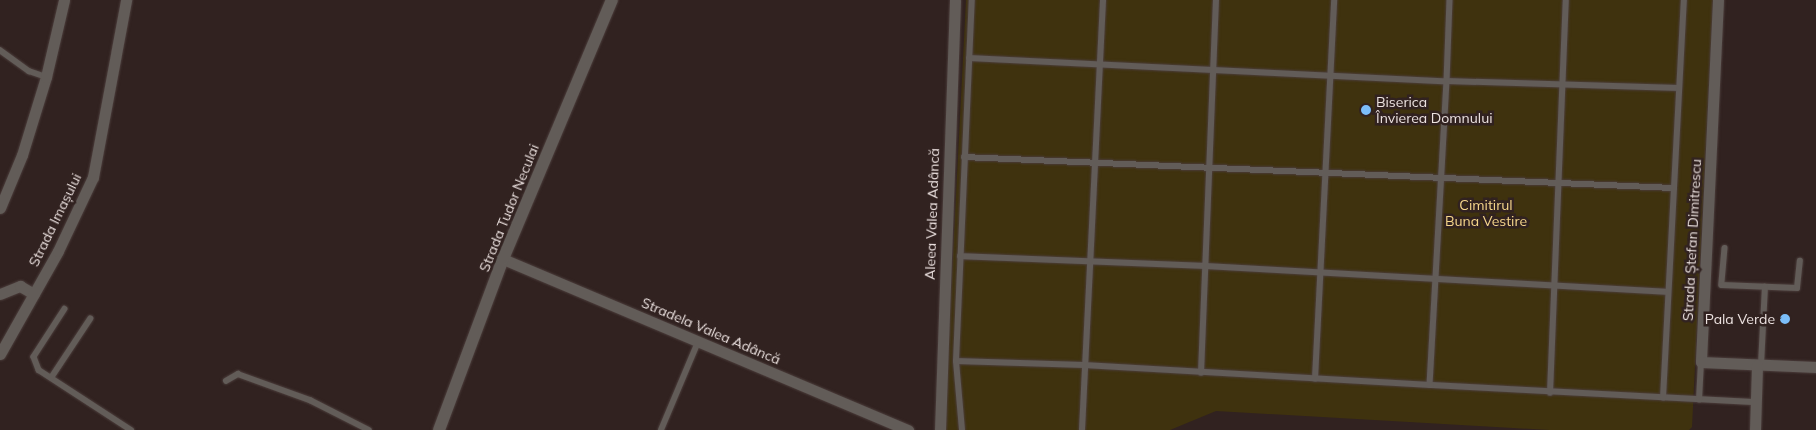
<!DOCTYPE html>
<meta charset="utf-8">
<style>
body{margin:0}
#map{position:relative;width:1816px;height:430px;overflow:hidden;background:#312220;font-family:Mulish,sans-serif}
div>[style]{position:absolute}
.green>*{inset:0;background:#3f320e}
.roads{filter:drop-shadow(0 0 1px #4b3d3b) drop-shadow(0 0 1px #4b3d3b)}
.service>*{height:5.5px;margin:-2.75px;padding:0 2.75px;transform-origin:2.75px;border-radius:2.75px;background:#625c58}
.minor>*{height:11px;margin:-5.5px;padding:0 5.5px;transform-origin:5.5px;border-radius:5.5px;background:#625c58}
.tertiary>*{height:12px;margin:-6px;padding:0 6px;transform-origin:6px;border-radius:6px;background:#625c58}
.dots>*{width:14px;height:14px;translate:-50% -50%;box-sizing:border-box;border:2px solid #312220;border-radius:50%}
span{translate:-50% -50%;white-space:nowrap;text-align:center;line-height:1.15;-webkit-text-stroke:5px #312220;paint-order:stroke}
.poi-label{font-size:14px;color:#ece2e0}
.left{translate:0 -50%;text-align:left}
.right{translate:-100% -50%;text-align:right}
.park-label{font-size:14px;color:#f6d68b}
.street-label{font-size:14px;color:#ece2e0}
</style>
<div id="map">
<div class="green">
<i style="clip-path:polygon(966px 0,1713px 0,1692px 427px,1689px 430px,1550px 430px,1216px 411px,1170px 430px,944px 430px)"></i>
</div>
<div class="roads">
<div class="service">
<i style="left:1450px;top:0;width:81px;rotate:92.1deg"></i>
<i style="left:1447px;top:81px;width:232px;rotate:1.7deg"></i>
<i style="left:0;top:50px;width:36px;rotate:36deg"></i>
<i style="left:29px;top:71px;width:18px;rotate:19deg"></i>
<i style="left:969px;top:58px;width:479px;rotate:2.8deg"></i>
<i style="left:1447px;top:81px;width:304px;rotate:93.2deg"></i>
<i style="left:1430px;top:385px;width:325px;rotate:3deg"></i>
<i style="left:964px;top:157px;width:711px;rotate:2.5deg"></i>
<i style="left:1725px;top:248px;width:37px;rotate:95deg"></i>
<i style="left:1722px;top:285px;width:75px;rotate:2.3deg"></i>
<i style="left:1797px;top:288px;width:27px;rotate:-84deg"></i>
<i style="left:960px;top:256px;width:244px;rotate:2.3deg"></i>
<i style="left:1204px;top:266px;width:464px;rotate:3.2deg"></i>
<i style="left:65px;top:309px;width:57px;rotate:122.9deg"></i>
<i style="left:34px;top:357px;width:14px;rotate:69deg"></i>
<i style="left:39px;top:370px;width:110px;rotate:33.1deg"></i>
<i style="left:956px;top:361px;width:128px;rotate:1.8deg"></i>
<i style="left:1084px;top:365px;width:347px;rotate:3.3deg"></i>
<i style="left:1761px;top:365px;width:78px;rotate:-87.1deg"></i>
<i style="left:1201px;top:373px;width:373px;rotate:-87.7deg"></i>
<i style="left:51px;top:378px;width:71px;rotate:-56.5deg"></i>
<i style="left:1315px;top:379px;width:379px;rotate:-87.1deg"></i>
<i style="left:226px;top:381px;width:14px;rotate:-30deg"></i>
<i style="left:238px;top:374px;width:77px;rotate:19.9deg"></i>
<i style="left:310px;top:400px;width:66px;rotate:27deg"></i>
<i style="left:1550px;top:393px;width:393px;rotate:-87.7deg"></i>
<i style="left:1663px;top:398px;width:399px;rotate:-87deg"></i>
<i style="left:1699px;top:400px;width:38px;rotate:-87deg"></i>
<i style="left:661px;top:430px;width:95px;rotate:-67.2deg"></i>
<i style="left:962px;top:430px;width:69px;rotate:-95deg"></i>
<i style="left:956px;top:361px;width:361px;rotate:-87.5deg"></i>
<i style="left:1082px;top:430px;width:431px;rotate:-87.2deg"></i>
</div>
<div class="minor">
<i style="left:1718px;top:0;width:362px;rotate:92.7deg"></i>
<i style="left:1701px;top:362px;width:115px;rotate:2.5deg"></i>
<i style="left:0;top:208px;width:57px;rotate:-67.5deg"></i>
<i style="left:22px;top:155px;width:82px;rotate:-72.9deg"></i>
<i style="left:46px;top:77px;width:79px;rotate:-76.8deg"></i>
<i style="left:503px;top:259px;width:440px;rotate:22.9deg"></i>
<i style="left:0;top:294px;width:22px;rotate:-22deg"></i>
<i style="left:20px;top:286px;width:16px;rotate:30deg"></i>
<i style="left:0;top:354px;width:118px;rotate:-60.6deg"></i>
<i style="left:58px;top:251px;width:82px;rotate:-64.7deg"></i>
<i style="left:93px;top:177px;width:180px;rotate:-79.4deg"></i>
<i style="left:940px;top:430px;width:430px;rotate:-88deg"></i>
<i style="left:1755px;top:430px;width:65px;rotate:-88.2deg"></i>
</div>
<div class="tertiary">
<i style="left:439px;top:430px;width:183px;rotate:-69.5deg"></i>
<i style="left:503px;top:259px;width:281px;rotate:-67.2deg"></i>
</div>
</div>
<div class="dots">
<i style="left:1366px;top:110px;background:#7cbef9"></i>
<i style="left:1785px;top:319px;background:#7cbef9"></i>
</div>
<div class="poi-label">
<span class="left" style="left:1376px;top:110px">Biserica<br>Învierea Domnului</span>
<span class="right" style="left:1775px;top:319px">Pala Verde</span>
</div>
<div class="park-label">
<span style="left:1486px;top:213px">Cimitirul<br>Buna Vestire</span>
</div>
<div class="street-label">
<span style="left:509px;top:208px;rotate:-68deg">Strada Tudor Neculai</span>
<span style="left:932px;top:214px;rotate:-88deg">Aleea Valea Adâncă</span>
<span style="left:55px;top:220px;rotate:-64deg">Strada Imașului</span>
<span style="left:1692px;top:240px;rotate:-87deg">Strada Ștefan Dimitrescu</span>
<span style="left:711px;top:331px;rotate:23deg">Stradela Valea Adâncă</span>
</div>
</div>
